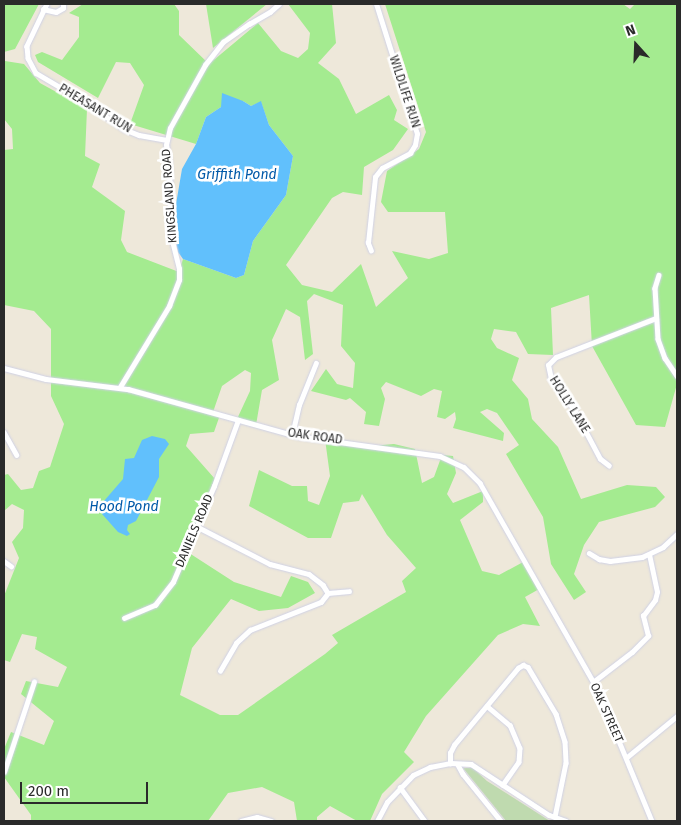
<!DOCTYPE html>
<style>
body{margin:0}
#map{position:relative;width:681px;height:825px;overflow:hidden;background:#eee8da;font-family:"Fira Sans",sans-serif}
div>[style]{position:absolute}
.green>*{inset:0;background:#a4eb90}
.cemetery>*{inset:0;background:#bfdaaf}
.water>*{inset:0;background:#61c0fc}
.roads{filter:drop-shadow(0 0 1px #cfd1e5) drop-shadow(0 0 1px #cfd1e5)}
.street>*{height:4.5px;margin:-2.25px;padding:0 2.25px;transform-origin:2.25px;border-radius:2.25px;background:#fff}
span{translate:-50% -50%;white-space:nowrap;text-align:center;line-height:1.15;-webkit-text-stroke:5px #fff;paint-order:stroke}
.street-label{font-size:12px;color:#2a2a2a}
.water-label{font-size:14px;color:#0059a8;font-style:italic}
.frame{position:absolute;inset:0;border:5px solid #2a2a2a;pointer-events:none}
.north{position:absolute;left:611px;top:20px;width:50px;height:50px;-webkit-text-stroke:4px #fff;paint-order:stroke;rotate:340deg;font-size:14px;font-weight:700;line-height:20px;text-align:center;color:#2a2a2a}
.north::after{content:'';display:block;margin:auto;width:18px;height:22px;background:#2a2a2a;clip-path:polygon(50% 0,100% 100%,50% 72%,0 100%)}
.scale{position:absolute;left:20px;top:782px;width:128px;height:22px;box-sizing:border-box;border:2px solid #2a2a2a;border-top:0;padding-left:6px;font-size:15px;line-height:18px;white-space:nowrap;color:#2a2a2a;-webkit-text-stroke:4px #fff;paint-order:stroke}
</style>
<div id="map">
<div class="green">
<i style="clip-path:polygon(4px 4px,39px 4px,15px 49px,4px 52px)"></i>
<i style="clip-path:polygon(83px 4px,174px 4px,179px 11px,179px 35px,209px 64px,258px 23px,281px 51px,298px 58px,308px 49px,310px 33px,288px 4px,332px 4px,336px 43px,318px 63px,339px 79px,356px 114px,389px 95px,397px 110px,394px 120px,408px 129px,393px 150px,364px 167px,362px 195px,343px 192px,332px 198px,286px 265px,302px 285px,332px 292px,361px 264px,376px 307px,408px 278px,392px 251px,429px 259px,448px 253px,445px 212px,388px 212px,381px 202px,387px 171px,419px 149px,426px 132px,385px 4px,623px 4px,630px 9px,635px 4px,677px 4px,677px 384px,665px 427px,636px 425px,592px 346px,589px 295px,551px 308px,553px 355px,528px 354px,516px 332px,494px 329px,491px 339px,497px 348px,519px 358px,512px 380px,528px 399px,532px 419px,558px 447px,581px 499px,627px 485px,656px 487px,665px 497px,655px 507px,599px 522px,584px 545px,574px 574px,586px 592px,574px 600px,551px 564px,543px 517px,506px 454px,519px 445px,497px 413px,487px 409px,480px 412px,504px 433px,503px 441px,453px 428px,456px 419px,455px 412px,445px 419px,437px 417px,442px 391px,434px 389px,421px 396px,386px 382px,381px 388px,385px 399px,379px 426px,364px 424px,366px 412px,350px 398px,346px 400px,311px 391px,326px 369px,337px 384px,353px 388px,355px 363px,341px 346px,343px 305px,314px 294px,307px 301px,313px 354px,305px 360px,300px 317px,286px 309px,272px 340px,279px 380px,262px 390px,256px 425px,237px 419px,250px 391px,251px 373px,245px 370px,222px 386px,213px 412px,220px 415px,214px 432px,190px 434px,186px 446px,215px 479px,186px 551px,234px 582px,281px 597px,291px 576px,308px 582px,315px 593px,288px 608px,259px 611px,231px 599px,192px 648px,180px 695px,220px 715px,238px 715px,325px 654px,338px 643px,332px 635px,406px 592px,402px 581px,416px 568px,387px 535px,362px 494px,359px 501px,343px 503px,331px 538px,308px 538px,249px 506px,259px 470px,292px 486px,307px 486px,308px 501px,319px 505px,330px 476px,325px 439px,371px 446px,394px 444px,415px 449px,422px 483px,434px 477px,442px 455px,453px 456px,456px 473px,447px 494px,453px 503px,483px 491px,483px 502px,460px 520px,482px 571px,499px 575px,525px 561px,541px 588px,525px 597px,540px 626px,523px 624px,498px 635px,426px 716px,404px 752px,414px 762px,382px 794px,370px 821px,357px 821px,330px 806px,317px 817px,317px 821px,297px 821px,294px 802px,262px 787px,228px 793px,208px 821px,31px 821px,31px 815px,4px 777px,4px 749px,11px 732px,44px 745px,54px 721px,21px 694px,26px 681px,58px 687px,67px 667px,35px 649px,37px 637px,22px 634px,10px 662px,4px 660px,4px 596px,19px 558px,12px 542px,23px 528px,24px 510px,12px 504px,4px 511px,4px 475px,8px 474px,21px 490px,33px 488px,39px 471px,50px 467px,64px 424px,51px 396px,51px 329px,34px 311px,4px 305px,4px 150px,13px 149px,12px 129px,4px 119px,4px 63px,5px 61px,24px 64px,40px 83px,87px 109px,85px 156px,100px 164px,92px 187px,125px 211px,121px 240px,127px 252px,179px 272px,183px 259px,236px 278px,244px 275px,253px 241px,286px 195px,293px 156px,269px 125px,261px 102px,251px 106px,243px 101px,221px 107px,206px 117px,196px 144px,130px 124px,144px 85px,130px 63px,116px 62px,98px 98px,38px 62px,35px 55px,42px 52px,62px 60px,79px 37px,79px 17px,69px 13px)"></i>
<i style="clip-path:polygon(206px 4px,267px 4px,213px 48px)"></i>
</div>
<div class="cemetery">
<i style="clip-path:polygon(463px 768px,473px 768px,487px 781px,550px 821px,506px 821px)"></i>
</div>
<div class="water">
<i style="clip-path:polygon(222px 93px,243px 101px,251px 106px,261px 101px,269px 125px,293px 156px,286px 195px,253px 241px,244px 275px,236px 278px,183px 259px,178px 252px,175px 237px,175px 210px,182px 169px,196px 144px,206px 117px,221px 107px)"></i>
<i style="clip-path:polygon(152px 436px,165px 439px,169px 444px,159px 459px,159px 477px,136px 521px,128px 525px,127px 530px,130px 534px,127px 536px,118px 532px,102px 514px,104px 501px,123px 479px,125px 459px,134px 458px,142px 440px)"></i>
</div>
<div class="roads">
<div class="street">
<i style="left:47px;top:4px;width:47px;rotate:115.5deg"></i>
<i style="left:27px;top:46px;width:12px;rotate:85deg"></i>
<i style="left:28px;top:58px;width:17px;rotate:62deg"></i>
<i style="left:36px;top:73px;width:53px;rotate:30.4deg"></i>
<i style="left:82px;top:100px;width:51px;rotate:34.6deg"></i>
<i style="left:124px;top:129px;width:16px;rotate:22deg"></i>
<i style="left:139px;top:135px;width:28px;rotate:10deg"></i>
<i style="left:43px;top:9px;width:13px;rotate:13deg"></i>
<i style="left:56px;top:12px;width:8px;rotate:-30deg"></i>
<i style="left:63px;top:8px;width:4px;rotate:-90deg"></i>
<i style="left:371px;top:251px;width:9px;rotate:-111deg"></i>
<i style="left:368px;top:243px;width:66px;rotate:-83.9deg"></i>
<i style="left:375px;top:177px;width:11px;rotate:-52deg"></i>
<i style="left:382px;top:168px;width:32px;rotate:-28deg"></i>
<i style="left:410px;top:153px;width:9px;rotate:-58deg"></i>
<i style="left:415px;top:145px;width:11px;rotate:-80deg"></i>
<i style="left:417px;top:134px;width:136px;rotate:-107.5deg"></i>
<i style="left:659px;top:275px;width:14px;rotate:107deg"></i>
<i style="left:655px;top:288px;width:51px;rotate:86.6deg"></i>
<i style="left:658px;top:339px;width:20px;rotate:70deg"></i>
<i style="left:665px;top:358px;width:22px;rotate:56deg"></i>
<i style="left:4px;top:368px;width:43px;rotate:14.7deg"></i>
<i style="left:46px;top:379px;width:83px;rotate:7deg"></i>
<i style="left:128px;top:389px;width:174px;rotate:15.6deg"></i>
<i style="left:296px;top:436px;width:145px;rotate:7.9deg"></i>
<i style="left:440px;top:456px;width:26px;rotate:25deg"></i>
<i style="left:464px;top:467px;width:23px;rotate:45deg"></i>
<i style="left:480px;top:483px;width:238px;rotate:60.3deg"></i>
<i style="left:598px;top:690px;width:142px;rotate:67.6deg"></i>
<i style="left:120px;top:387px;width:95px;rotate:-58.8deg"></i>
<i style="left:169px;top:306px;width:28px;rotate:-69deg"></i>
<i style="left:179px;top:280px;width:11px;rotate:-90deg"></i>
<i style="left:179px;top:269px;width:34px;rotate:-104deg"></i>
<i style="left:171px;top:236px;width:73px;rotate:-91.6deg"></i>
<i style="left:169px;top:163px;width:18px;rotate:-99deg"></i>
<i style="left:166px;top:145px;width:17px;rotate:-77deg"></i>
<i style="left:170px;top:128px;width:72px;rotate:-60.9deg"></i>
<i style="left:205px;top:65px;width:29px;rotate:-52deg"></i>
<i style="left:223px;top:42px;width:32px;rotate:-35deg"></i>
<i style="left:249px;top:24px;width:24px;rotate:-30deg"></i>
<i style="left:270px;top:12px;width:12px;rotate:-42deg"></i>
<i style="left:4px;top:432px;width:26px;rotate:61deg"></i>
<i style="left:292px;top:435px;width:31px;rotate:-77deg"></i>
<i style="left:299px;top:405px;width:45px;rotate:-68deg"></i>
<i style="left:609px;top:466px;width:11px;rotate:-142deg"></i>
<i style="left:600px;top:459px;width:55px;rotate:-118deg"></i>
<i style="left:574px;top:410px;width:39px;rotate:-127deg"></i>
<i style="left:551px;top:379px;width:14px;rotate:-102deg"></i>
<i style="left:548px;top:365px;width:11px;rotate:-45deg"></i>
<i style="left:556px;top:357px;width:107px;rotate:-21.3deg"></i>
<i style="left:196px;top:526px;width:83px;rotate:27.2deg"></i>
<i style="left:270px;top:564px;width:40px;rotate:14.4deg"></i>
<i style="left:309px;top:574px;width:18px;rotate:38deg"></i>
<i style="left:323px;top:585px;width:9px;rotate:58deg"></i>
<i style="left:589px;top:553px;width:12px;rotate:31deg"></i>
<i style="left:599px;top:559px;width:11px;rotate:10deg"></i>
<i style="left:610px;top:561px;width:32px;rotate:-7deg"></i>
<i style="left:642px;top:557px;width:23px;rotate:-25deg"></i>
<i style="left:663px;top:547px;width:19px;rotate:-43deg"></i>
<i style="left:4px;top:561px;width:9px;rotate:36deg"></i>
<i style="left:328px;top:593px;width:21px;rotate:-5deg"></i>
<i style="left:124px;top:618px;width:34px;rotate:-23deg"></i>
<i style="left:155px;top:605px;width:29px;rotate:-52deg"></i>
<i style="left:173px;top:582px;width:104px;rotate:-66.9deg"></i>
<i style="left:214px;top:486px;width:70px;rotate:-70deg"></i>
<i style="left:220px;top:671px;width:32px;rotate:-60deg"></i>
<i style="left:236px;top:643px;width:19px;rotate:-43deg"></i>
<i style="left:250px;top:630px;width:76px;rotate:-21.5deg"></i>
<i style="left:321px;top:602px;width:11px;rotate:-52deg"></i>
<i style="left:593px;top:682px;width:49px;rotate:-37.6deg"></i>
<i style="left:632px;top:652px;width:23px;rotate:-45deg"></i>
<i style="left:648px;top:636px;width:21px;rotate:-104deg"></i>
<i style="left:643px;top:616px;width:20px;rotate:-53deg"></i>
<i style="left:655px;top:600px;width:8px;rotate:-76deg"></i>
<i style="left:657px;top:592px;width:38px;rotate:-102deg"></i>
<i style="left:487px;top:706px;width:30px;rotate:40deg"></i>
<i style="left:510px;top:725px;width:25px;rotate:67deg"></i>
<i style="left:520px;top:748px;width:14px;rotate:94deg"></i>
<i style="left:519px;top:762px;width:28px;rotate:125deg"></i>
<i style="left:626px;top:758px;width:66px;rotate:-39.5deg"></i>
<i style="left:450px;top:764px;width:11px;rotate:-90deg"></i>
<i style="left:450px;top:753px;width:9px;rotate:-63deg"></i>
<i style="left:454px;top:745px;width:100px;rotate:-50.3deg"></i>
<i style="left:518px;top:668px;width:6px;rotate:-31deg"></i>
<i style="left:523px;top:665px;width:5px;rotate:22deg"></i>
<i style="left:528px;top:667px;width:55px;rotate:59.2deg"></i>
<i style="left:556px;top:714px;width:29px;rotate:72deg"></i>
<i style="left:565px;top:742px;width:21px;rotate:87deg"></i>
<i style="left:566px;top:763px;width:55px;rotate:101.5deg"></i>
<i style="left:458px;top:765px;width:10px;rotate:61deg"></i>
<i style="left:463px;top:774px;width:60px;rotate:51deg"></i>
<i style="left:4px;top:772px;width:95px;rotate:-71.6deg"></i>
<i style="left:400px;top:787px;width:42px;rotate:53.7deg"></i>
<i style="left:241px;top:821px;width:16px;rotate:-14deg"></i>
<i style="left:257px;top:817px;width:15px;rotate:16deg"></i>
<i style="left:377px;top:821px;width:21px;rotate:-62deg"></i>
<i style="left:387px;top:802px;width:37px;rotate:-46deg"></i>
<i style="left:413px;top:775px;width:19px;rotate:-25deg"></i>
<i style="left:430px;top:767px;width:21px;rotate:-11deg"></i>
<i style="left:451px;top:763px;width:20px;rotate:3deg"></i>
<i style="left:471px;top:764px;width:93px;rotate:33.2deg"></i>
<i style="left:549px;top:815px;width:18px;rotate:19deg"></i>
</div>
</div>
<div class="street-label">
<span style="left:404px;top:92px;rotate:72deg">WILDLIFE RUN</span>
<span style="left:95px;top:109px;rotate:31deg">PHEASANT RUN</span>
<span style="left:170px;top:196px;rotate:-94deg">KINGSLAND ROAD</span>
<span style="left:569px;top:405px;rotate:58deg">HOLLY LANE</span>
<span style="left:315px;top:437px;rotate:8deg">OAK ROAD</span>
<span style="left:195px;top:531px;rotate:-67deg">DANIELS ROAD</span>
<span style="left:606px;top:713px;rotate:66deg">OAK STREET</span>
</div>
<div class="water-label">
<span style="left:237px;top:175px">Griffith Pond</span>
<span style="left:124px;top:507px">Hood Pond</span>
</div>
<div class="frame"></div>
<div class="north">N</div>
<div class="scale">200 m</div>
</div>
